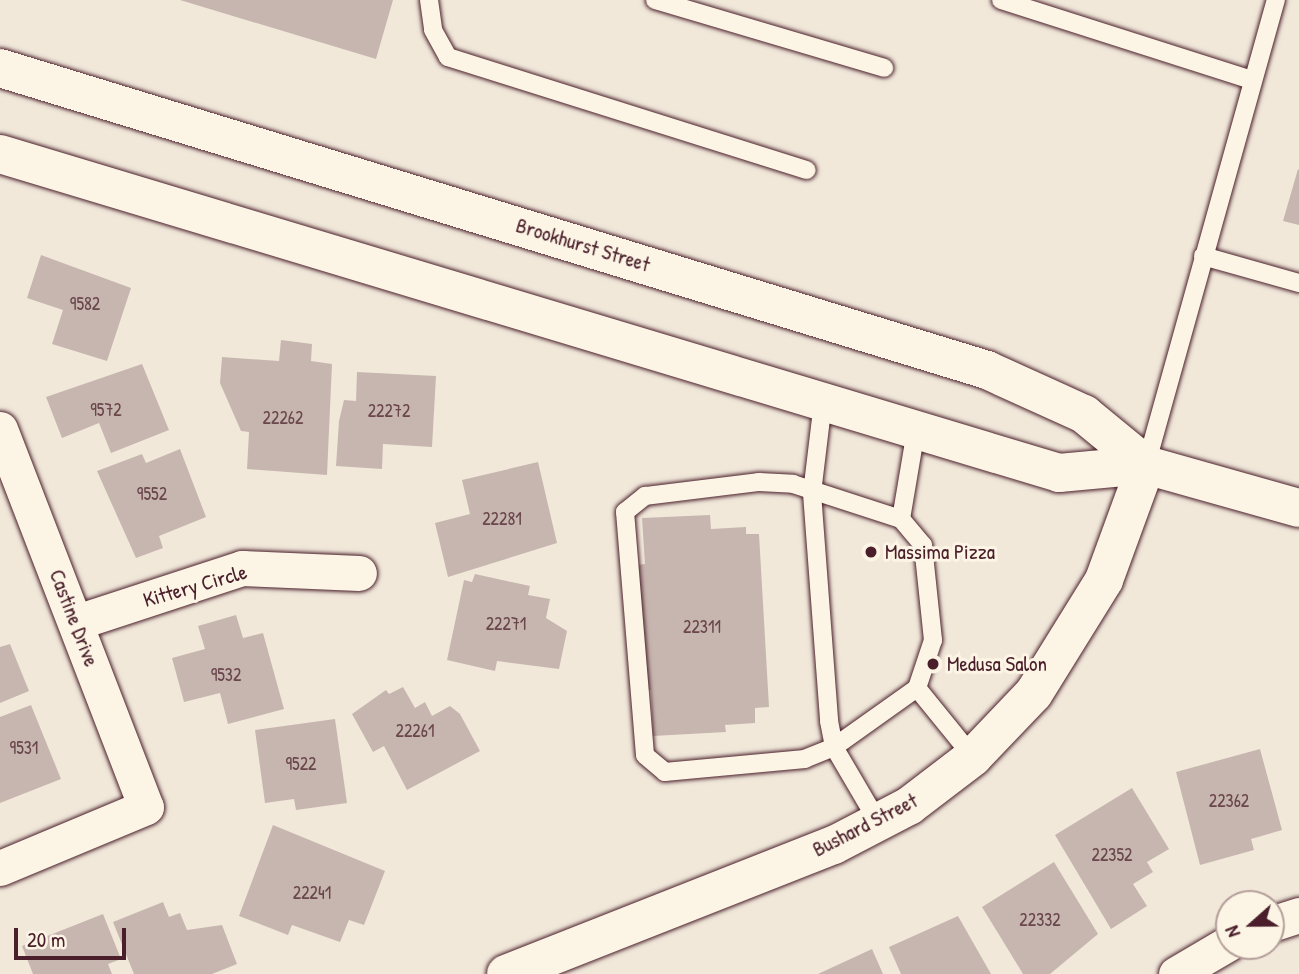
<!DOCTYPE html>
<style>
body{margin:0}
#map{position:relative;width:1299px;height:974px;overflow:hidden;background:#f1e8da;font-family:"Patrick Hand",sans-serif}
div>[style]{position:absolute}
.building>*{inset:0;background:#c7b6af}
.roads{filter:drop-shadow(0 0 2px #4a1f2b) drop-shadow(0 0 2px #4a1f2b)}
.service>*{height:18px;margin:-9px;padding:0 9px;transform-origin:9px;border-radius:9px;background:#fcf5e5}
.minor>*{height:35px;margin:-17.5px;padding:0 17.5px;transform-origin:17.5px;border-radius:17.5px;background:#fcf5e5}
.tertiary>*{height:38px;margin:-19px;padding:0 19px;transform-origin:19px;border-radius:19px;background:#fcf5e5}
.primary>*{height:38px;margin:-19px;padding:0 19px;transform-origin:19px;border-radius:19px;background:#fcf5e5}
.dots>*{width:19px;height:19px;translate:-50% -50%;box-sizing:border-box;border:4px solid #fcf5e5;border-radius:50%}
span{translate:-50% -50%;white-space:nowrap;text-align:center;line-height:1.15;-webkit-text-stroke:6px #fcf5e5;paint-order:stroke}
.number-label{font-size:18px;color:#69454c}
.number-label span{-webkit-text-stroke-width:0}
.street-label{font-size:21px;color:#4a1f2b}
.poi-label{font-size:21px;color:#4a1f2b}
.left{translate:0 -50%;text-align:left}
.north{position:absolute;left:1215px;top:890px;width:70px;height:70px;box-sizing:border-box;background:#fcf5e5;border:2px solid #b59f9b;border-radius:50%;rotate:249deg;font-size:19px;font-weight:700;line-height:28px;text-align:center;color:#4a1f2b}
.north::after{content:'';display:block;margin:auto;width:24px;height:32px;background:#4a1f2b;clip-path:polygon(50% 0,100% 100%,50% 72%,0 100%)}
.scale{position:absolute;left:14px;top:928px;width:112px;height:32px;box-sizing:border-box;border:4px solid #4a1f2b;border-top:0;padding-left:9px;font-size:21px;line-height:24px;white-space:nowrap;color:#4a1f2b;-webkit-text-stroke:5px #fcf5e5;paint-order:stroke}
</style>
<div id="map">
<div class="building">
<i style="clip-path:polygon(180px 0,393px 0,376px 59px)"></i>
<i style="clip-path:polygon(1298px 169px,1299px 170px,1299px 225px,1283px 221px)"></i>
<i style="clip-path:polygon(41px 255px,131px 288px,107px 361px,52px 344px,63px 310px,27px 298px)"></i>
<i style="clip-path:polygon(281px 340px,312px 344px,311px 361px,332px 364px,327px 475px,247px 469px,249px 432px,241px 431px,220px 383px,222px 357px,279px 361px)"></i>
<i style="clip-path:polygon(142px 364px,169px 430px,111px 453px,99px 423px,62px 438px,46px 397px)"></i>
<i style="clip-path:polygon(357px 372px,436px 376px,432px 447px,383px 444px,382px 469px,336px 466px,339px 421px,344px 400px,356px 401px)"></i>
<i style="clip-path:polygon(180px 449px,206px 517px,159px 536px,163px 548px,136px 558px,97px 471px,142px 454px,146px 463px)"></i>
<i style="clip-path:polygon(538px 462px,557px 543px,448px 577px,435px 523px,470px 514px,462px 480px)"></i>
<i style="clip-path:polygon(710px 515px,711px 529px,746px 527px,746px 534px,759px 534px,769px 707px,755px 708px,755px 723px,725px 725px,726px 732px,653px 736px,651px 690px,644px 690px,637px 565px,645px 564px,642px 518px)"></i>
<i style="clip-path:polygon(475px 574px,530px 586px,528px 595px,550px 599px,546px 618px,567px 631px,559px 669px,497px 661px,495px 671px,447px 660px,464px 580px,472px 582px)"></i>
<i style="clip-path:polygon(236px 615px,243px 638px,263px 633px,284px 709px,228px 724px,220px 693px,184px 702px,172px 658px,205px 649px,198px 626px)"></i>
<i style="clip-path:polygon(10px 644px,29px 691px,0 703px,0 647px)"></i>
<i style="clip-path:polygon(403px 687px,415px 708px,425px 702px,432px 716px,450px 706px,460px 714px,480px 751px,407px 790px,384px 746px,373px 752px,352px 714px,386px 690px,389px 694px)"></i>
<i style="clip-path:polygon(31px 705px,61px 779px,0 803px,0 717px)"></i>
<i style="clip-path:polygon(335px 719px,347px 803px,296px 810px,294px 799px,265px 803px,255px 730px)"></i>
<i style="clip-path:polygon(1260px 749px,1282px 830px,1251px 839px,1254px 850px,1200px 865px,1176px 772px)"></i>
<i style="clip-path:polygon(1132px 788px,1169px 849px,1147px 862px,1153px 872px,1133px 884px,1147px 906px,1111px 929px,1055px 835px)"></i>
<i style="clip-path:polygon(273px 825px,385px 871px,364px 925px,349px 920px,340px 942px,292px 925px,288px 935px,239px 916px)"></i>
<i style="clip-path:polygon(1054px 862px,1098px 934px,1050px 974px,1023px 974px,982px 907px)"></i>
<i style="clip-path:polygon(163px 902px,169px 917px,180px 913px,187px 930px,222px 925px,237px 964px,212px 974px,134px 974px,113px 922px)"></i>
<i style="clip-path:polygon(103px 914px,121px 959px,108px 964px,112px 974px,33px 974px,22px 946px)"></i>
<i style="clip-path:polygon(958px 916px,991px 974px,901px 974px,889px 947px)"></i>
<i style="clip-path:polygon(872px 949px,883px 974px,818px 974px)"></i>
</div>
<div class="roads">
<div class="service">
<i style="left:429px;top:0;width:30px;rotate:82deg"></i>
<i style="left:433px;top:30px;width:31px;rotate:61deg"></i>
<i style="left:448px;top:57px;width:376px;rotate:17.5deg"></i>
<i style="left:655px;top:0;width:239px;rotate:16.5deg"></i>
<i style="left:1001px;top:0;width:262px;rotate:17.7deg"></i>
<i style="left:1203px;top:256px;width:100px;rotate:15.7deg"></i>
<i style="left:823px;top:402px;width:92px;rotate:96.9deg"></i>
<i style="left:812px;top:493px;width:229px;rotate:85.7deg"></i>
<i style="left:829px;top:721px;width:26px;rotate:79deg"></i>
<i style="left:834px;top:747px;width:87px;rotate:59.6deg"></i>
<i style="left:1146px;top:465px;width:483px;rotate:-74.4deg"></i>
<i style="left:759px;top:482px;width:34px;rotate:3deg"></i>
<i style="left:793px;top:484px;width:114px;rotate:18deg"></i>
<i style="left:901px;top:519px;width:34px;rotate:50deg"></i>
<i style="left:923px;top:545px;width:96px;rotate:84deg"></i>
<i style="left:933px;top:640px;width:51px;rotate:108.4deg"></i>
<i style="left:917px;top:688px;width:102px;rotate:144.6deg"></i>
<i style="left:834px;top:747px;width:31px;rotate:158deg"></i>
<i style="left:805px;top:759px;width:141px;rotate:174.7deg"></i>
<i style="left:665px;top:772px;width:26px;rotate:-140deg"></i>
<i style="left:645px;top:755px;width:244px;rotate:-94.7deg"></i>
<i style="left:625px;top:512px;width:26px;rotate:-39deg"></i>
<i style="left:645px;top:496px;width:115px;rotate:-7deg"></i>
<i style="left:901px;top:519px;width:90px;rotate:-80.4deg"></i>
<i style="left:917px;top:688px;width:89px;rotate:50.9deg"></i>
</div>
<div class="minor">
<i style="left:0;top:429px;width:405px;rotate:68.9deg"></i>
<i style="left:146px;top:807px;width:158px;rotate:157.3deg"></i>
<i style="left:77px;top:622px;width:174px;rotate:-18.1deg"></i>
<i style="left:242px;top:568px;width:117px;rotate:2.4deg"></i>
<i style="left:1271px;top:924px;width:29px;rotate:-18deg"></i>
<i style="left:1176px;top:974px;width:61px;rotate:-30.3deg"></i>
</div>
<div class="tertiary">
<i style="left:506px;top:974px;width:352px;rotate:-21.5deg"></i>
<i style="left:834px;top:845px;width:85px;rotate:-27.5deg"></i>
<i style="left:909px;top:806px;width:81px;rotate:-37.4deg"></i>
<i style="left:973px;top:757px;width:88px;rotate:-46.4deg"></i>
<i style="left:1034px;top:693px;width:133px;rotate:-58.2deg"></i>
<i style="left:1104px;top:580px;width:122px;rotate:-69.9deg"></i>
</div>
<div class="primary">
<i style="left:0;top:68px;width:1032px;rotate:17.01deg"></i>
<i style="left:987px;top:370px;width:107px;rotate:24.4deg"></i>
<i style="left:1084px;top:414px;width:80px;rotate:39.4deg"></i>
<i style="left:0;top:154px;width:1106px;rotate:16.76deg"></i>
<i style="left:1059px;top:473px;width:87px;rotate:-5.3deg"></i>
<i style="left:1146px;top:465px;width:159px;rotate:15.7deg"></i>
</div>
</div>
<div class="dots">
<i style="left:871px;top:552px;background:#4a1f2b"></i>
<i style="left:933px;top:664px;background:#4a1f2b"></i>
</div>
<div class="number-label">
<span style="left:85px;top:304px">9582</span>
<span style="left:106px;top:410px">9572</span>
<span style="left:389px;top:411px">22272</span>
<span style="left:283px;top:418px">22262</span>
<span style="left:152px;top:494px">9552</span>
<span style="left:502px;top:519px">22281</span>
<span style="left:506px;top:624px">22271</span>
<span style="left:702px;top:627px">22311</span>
<span style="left:226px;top:675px">9532</span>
<span style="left:415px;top:731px">22261</span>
<span style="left:24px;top:748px">9531</span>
<span style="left:301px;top:764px">9522</span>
<span style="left:1229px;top:801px">22362</span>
<span style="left:1112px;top:855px">22352</span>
<span style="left:312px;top:893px">22241</span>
<span style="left:1040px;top:920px">22332</span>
</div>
<div class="street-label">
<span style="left:583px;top:245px;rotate:17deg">Brookhurst Street</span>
<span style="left:195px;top:586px;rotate:-16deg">Kittery Circle</span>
<span style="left:74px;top:618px;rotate:69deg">Castine Drive</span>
<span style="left:865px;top:825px;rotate:-27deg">Bushard Street</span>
</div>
<div class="poi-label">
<span class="left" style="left:885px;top:552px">Massima Pizza</span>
<span class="left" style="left:947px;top:664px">Medusa Salon</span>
</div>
<div class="north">N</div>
<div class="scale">20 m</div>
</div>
